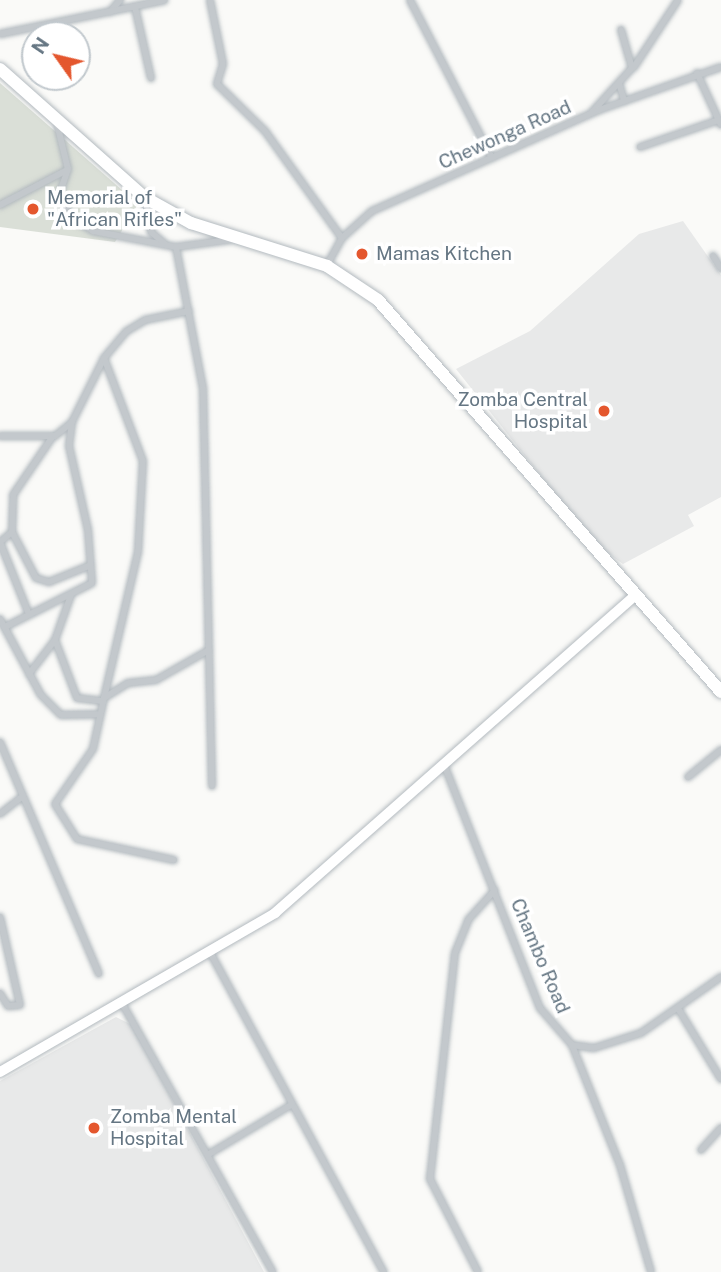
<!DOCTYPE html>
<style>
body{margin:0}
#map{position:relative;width:721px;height:1272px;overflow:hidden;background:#fafaf8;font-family:"Public Sans",sans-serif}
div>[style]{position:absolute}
.built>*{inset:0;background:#e8e9e9}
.green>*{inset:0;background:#dadfd7}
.roads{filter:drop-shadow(0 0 2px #b3babf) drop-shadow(0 0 2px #b3babf)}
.street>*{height:6px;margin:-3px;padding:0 3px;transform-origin:3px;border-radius:3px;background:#c3c8cc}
.secondary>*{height:10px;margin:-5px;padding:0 5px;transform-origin:5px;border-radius:5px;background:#fff}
.highway>*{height:12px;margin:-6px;padding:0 6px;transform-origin:6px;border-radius:6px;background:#fff}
.dots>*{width:19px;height:19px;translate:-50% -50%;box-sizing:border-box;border:4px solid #fff;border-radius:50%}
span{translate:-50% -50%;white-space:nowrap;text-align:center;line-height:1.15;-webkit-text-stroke:7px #fff;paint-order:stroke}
.street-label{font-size:19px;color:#657683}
.poi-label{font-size:19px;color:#657683}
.left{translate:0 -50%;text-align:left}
.right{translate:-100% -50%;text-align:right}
.north{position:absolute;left:21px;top:21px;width:70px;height:70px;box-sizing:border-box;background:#fff;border:2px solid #c1c8cd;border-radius:50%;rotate:304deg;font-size:19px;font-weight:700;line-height:28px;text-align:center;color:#657683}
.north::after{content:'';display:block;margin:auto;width:24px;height:32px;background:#e4572e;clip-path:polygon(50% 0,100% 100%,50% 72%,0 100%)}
</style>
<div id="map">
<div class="built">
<i style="clip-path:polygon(683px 221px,721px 275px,721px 497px,688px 515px,694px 526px,623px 564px,594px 543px,456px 369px,530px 331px,639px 234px)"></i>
<i style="clip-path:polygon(116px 1017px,132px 1025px,264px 1272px,0 1272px,0 1081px)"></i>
</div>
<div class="green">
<i style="clip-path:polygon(0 83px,138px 204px,115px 242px,0 227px)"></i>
</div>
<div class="roads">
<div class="street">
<i style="left:210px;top:0;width:65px;rotate:78.5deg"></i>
<i style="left:223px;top:64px;width:21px;rotate:107deg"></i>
<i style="left:217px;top:84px;width:67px;rotate:44.4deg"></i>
<i style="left:265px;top:131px;width:132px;rotate:54.3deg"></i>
<i style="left:410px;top:0;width:178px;rotate:62.6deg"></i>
<i style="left:135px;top:7px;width:73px;rotate:77.3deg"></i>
<i style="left:110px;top:12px;width:16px;rotate:-50deg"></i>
<i style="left:0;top:34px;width:168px;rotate:-11.6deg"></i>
<i style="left:634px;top:67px;width:80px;rotate:-56.7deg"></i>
<i style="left:697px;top:73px;width:57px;rotate:65.2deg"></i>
<i style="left:619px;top:83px;width:19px;rotate:74deg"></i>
<i style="left:592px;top:112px;width:59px;rotate:-47.7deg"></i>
<i style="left:632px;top:68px;width:40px;rotate:-106deg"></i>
<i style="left:57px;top:124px;width:46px;rotate:76.3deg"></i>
<i style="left:68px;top:169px;width:31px;rotate:109deg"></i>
<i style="left:58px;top:198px;width:29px;rotate:52deg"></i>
<i style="left:76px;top:221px;width:20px;rotate:30deg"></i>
<i style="left:93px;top:231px;width:85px;rotate:10.9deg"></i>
<i style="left:176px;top:247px;width:60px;rotate:-7.7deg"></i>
<i style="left:640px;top:147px;width:83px;rotate:-18.9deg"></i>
<i style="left:144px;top:198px;width:35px;rotate:78deg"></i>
<i style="left:151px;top:232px;width:17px;rotate:40deg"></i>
<i style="left:0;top:205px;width:76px;rotate:-27.6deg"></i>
<i style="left:176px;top:247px;width:145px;rotate:79.2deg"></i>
<i style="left:203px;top:389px;width:397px;rotate:88.7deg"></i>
<i style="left:713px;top:256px;width:15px;rotate:58deg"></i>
<i style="left:327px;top:265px;width:31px;rotate:-61deg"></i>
<i style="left:342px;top:238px;width:40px;rotate:-42deg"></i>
<i style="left:372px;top:211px;width:248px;rotate:-24deg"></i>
<i style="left:599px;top:110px;width:129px;rotate:-19.4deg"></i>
<i style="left:0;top:436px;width:55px"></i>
<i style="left:55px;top:436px;width:22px;rotate:-39deg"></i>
<i style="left:72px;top:422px;width:72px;rotate:-63.4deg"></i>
<i style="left:104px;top:358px;width:35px;rotate:-50deg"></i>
<i style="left:127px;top:331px;width:21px;rotate:-31deg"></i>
<i style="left:145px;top:320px;width:45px;rotate:-11.6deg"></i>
<i style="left:12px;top:532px;width:52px;rotate:62.4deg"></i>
<i style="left:36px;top:578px;width:14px;rotate:17deg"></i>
<i style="left:49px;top:582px;width:45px;rotate:-22deg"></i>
<i style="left:28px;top:612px;width:75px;rotate:-111.8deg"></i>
<i style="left:0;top:542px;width:16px;rotate:-40deg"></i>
<i style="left:12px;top:532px;width:37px;rotate:-88deg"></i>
<i style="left:13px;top:495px;width:68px;rotate:-55.8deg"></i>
<i style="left:0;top:619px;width:86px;rotate:61.7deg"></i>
<i style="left:41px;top:695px;width:28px;rotate:45deg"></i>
<i style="left:61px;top:715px;width:39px;rotate:-1deg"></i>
<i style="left:5px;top:627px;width:97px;rotate:-26.8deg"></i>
<i style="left:92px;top:583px;width:53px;rotate:-94.3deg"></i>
<i style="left:88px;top:530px;width:86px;rotate:-102.7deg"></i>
<i style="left:69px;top:446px;width:24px;rotate:-83deg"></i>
<i style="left:55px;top:640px;width:62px;rotate:69.2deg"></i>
<i style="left:77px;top:698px;width:25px;rotate:7deg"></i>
<i style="left:29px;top:674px;width:43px;rotate:-52.6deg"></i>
<i style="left:55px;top:640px;width:48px;rotate:-70.4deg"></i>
<i style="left:104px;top:698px;width:150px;rotate:-76.9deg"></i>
<i style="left:138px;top:552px;width:91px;rotate:-86.9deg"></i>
<i style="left:143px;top:461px;width:110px;rotate:-110.7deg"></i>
<i style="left:0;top:742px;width:252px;rotate:66.9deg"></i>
<i style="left:445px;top:767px;width:259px;rotate:68.5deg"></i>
<i style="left:540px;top:1008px;width:49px;rotate:49.1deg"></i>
<i style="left:572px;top:1045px;width:129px;rotate:68.2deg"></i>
<i style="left:620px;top:1165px;width:111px;rotate:73.8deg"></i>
<i style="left:688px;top:777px;width:43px;rotate:-39.3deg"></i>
<i style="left:0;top:814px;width:29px;rotate:-38deg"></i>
<i style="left:174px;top:860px;width:99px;rotate:-167.8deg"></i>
<i style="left:77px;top:839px;width:41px;rotate:-122.2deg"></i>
<i style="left:55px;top:804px;width:67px;rotate:-55.4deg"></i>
<i style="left:93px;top:749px;width:52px;rotate:-77.8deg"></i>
<i style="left:104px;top:698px;width:28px;rotate:-32deg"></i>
<i style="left:128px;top:683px;width:28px;rotate:-6deg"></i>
<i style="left:156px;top:680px;width:61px;rotate:-29.5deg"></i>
<i style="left:0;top:917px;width:90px;rotate:77.2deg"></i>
<i style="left:20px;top:1005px;width:12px;rotate:175deg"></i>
<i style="left:8px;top:1006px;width:15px;rotate:-122deg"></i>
<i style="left:211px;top:954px;width:362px;rotate:61.5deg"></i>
<i style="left:123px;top:1005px;width:306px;rotate:60.7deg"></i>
<i style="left:679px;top:1010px;width:81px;rotate:58.7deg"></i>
<i style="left:572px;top:1045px;width:22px;rotate:8deg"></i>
<i style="left:594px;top:1048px;width:49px;rotate:-17.7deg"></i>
<i style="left:641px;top:1033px;width:98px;rotate:-35deg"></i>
<i style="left:701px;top:1150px;width:30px;rotate:-48deg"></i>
<i style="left:209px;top:1154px;width:96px;rotate:-30.9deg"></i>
<i style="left:478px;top:1272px;width:105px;rotate:-117.3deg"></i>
<i style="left:430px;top:1179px;width:227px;rotate:-83.7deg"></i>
<i style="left:455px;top:953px;width:35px;rotate:-68deg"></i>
<i style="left:468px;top:920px;width:40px;rotate:-48deg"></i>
</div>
<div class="secondary">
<i style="left:0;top:1072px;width:318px;rotate:-30deg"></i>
<i style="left:275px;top:913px;width:478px;rotate:-41.4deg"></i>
</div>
<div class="highway">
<i style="left:0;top:69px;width:193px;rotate:41.6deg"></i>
<i style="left:144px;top:197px;width:54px;rotate:29deg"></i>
<i style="left:191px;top:223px;width:143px;rotate:17.5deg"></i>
<i style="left:327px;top:266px;width:61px;rotate:33.7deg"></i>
<i style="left:378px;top:300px;width:521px;rotate:48.81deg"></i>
</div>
</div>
<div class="dots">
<i style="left:33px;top:209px;background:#e4572e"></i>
<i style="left:362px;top:254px;background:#e4572e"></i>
<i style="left:604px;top:411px;background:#e4572e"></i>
<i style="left:94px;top:1128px;background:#e4572e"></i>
</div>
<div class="street-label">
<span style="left:505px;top:135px;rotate:-24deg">Chewonga Road</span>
<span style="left:540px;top:956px;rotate:67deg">Chambo Road</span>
</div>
<div class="poi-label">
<span class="left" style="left:47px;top:209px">Memorial of<br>"African Rifles"</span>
<span class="left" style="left:376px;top:254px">Mamas Kitchen</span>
<span class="right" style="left:588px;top:411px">Zomba Central<br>Hospital</span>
<span class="left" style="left:110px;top:1128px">Zomba Mental<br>Hospital</span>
</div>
<div class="north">N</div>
</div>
